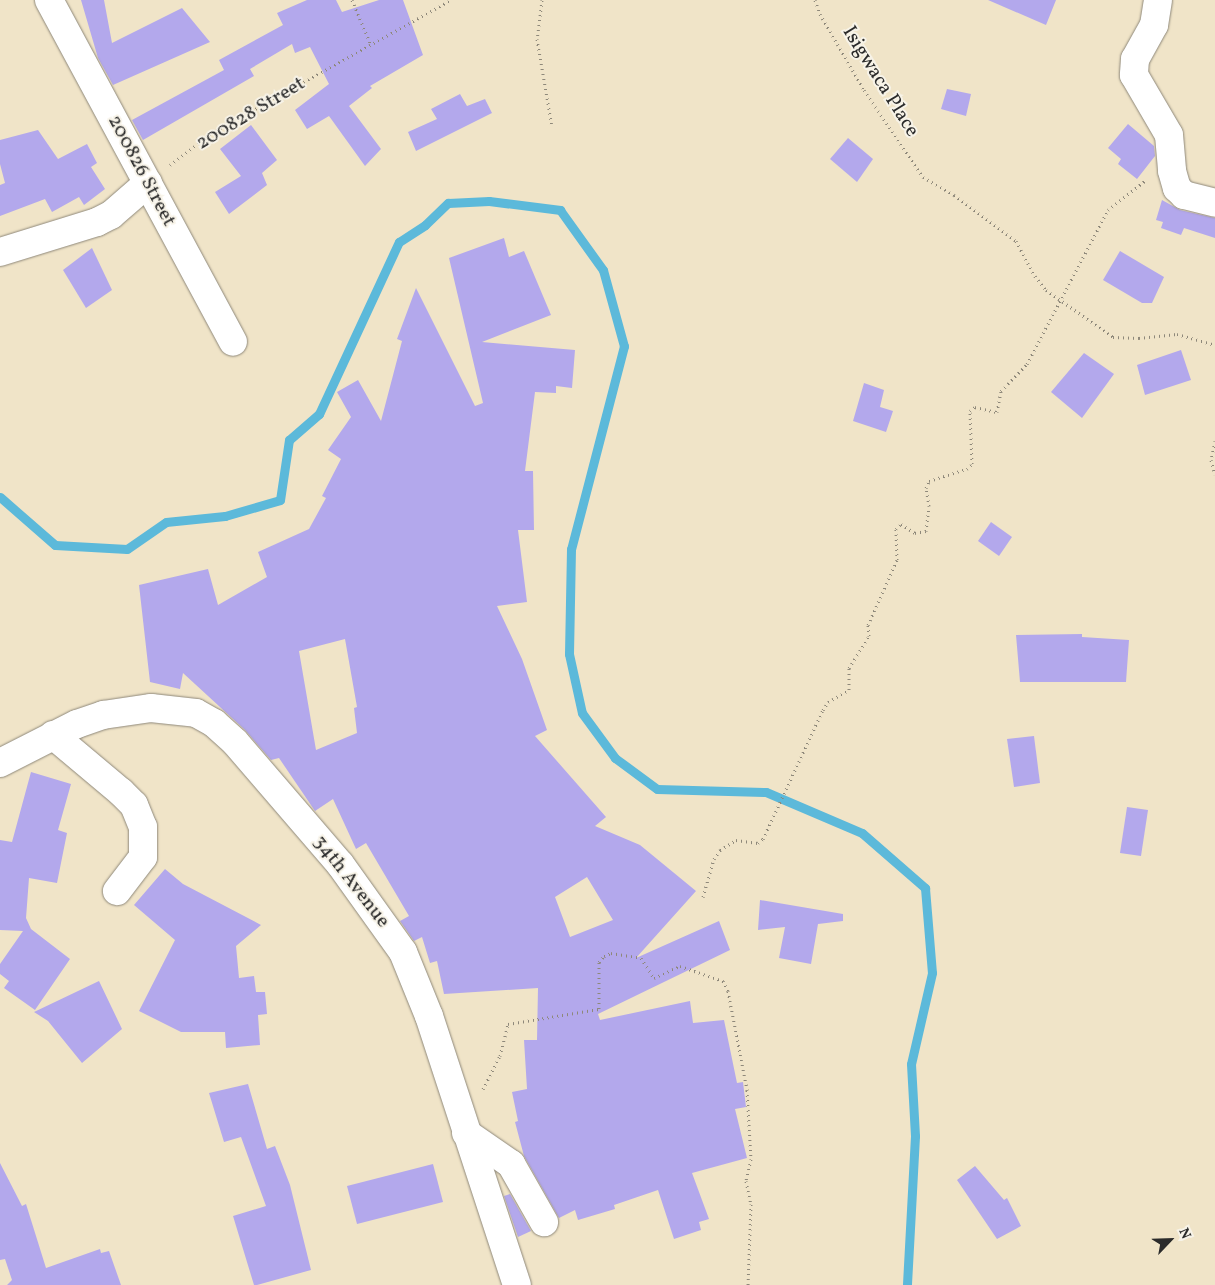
<!DOCTYPE html>
<style>
body{margin:0}
#map{position:relative;width:1215px;height:1285px;overflow:hidden;background:#f0e4c8;font-family:Vollkorn,serif}
div>[style]{position:absolute}
.stream>*{height:9px;margin:-4.5px;padding:0 4.5px;transform-origin:4.5px;border-radius:4.5px;background:#5cb9da}
.building>*{inset:0;background:#b3a8ec}
.path>*{height:3px;margin-top:-1.5px;transform-origin:0;background:repeating-linear-gradient(90deg,#8e887a 0 1px,transparent 0 5px)}
.roads{filter:drop-shadow(0 0 1px #8e887a) drop-shadow(0 0 1px #8e887a)}
.minor>*{height:28px;margin:-14px;padding:0 14px;transform-origin:14px;border-radius:14px;background:#fff}
span{translate:-50% -50%;white-space:nowrap;text-align:center;line-height:1.15;-webkit-text-stroke:4px #f7f3e8;paint-order:stroke}
.street-label{font-size:20px;color:#2b2b2b}
.north{position:absolute;left:1145px;top:1215px;width:50px;height:50px;-webkit-text-stroke:4px #f7f3e8;paint-order:stroke;rotate:66deg;font-size:14px;font-weight:700;line-height:20px;text-align:center;color:#2b2b2b}
.north::after{content:'';display:block;margin:auto;width:18px;height:22px;background:#2b2b2b;clip-path:polygon(50% 0,100% 100%,50% 72%,0 100%)}
</style>
<div id="map">
<div class="stream">
<i style="left:0;top:497px;width:73px;rotate:41.1deg"></i>
<i style="left:55px;top:545px;width:72px;rotate:3.2deg"></i>
<i style="left:127px;top:549px;width:47px;rotate:-34.7deg"></i>
<i style="left:166px;top:522px;width:59px;rotate:-5.8deg"></i>
<i style="left:225px;top:516px;width:57px;rotate:-16.2deg"></i>
<i style="left:280px;top:500px;width:61px;rotate:-81.5deg"></i>
<i style="left:289px;top:440px;width:40px;rotate:-41deg"></i>
<i style="left:319px;top:414px;width:190px;rotate:-65.1deg"></i>
<i style="left:399px;top:242px;width:31px;rotate:-33deg"></i>
<i style="left:425px;top:225px;width:32px;rotate:-44deg"></i>
<i style="left:448px;top:203px;width:41px;rotate:-2.8deg"></i>
<i style="left:489px;top:201px;width:72px;rotate:7.2deg"></i>
<i style="left:560px;top:210px;width:74px;rotate:54.4deg"></i>
<i style="left:603px;top:270px;width:79px;rotate:74.6deg"></i>
<i style="left:624px;top:346px;width:210px;rotate:104.6deg"></i>
<i style="left:571px;top:549px;width:105px;rotate:91.1deg"></i>
<i style="left:569px;top:654px;width:60px;rotate:77.6deg"></i>
<i style="left:582px;top:713px;width:56px;rotate:53.7deg"></i>
<i style="left:615px;top:758px;width:52px;rotate:36.4deg"></i>
<i style="left:657px;top:789px;width:109px;rotate:1.6deg"></i>
<i style="left:766px;top:792px;width:104px;rotate:23.1deg"></i>
<i style="left:862px;top:833px;width:84px;rotate:41.1deg"></i>
<i style="left:925px;top:888px;width:85px;rotate:85.3deg"></i>
<i style="left:932px;top:973px;width:93px;rotate:103deg"></i>
<i style="left:911px;top:1064px;width:72px;rotate:86.8deg"></i>
<i style="left:915px;top:1136px;width:149px;rotate:93.1deg"></i>
</div>
<div class="building">
<i style="clip-path:polygon(81px 0,104px 0,112px 43px,182px 8px,210px 42px,113px 85px,98px 58px)"></i>
<i style="clip-path:polygon(307px 0,336px 0,342px 12px,379px 0,403px 0,423px 55px,370px 86px,372px 88px,349px 106px,381px 149px,365px 166px,329px 116px,307px 129px,295px 110px,329px 84px,310px 47px,295px 53px,292px 44px,250px 69px,254px 76px,143px 140px,132px 120px,224px 70px,219px 60px,283px 25px,277px 13px)"></i>
<i style="clip-path:polygon(988px 0,1056px 0,1046px 25px)"></i>
<i style="clip-path:polygon(947px 89px,971px 94px,966px 116px,941px 109px)"></i>
<i style="clip-path:polygon(460px 94px,467px 106px,485px 99px,492px 113px,416px 151px,408px 132px,437px 119px,431px 109px)"></i>
<i style="clip-path:polygon(1128px 124px,1154px 146px,1155px 156px,1137px 179px,1118px 164px,1121px 159px,1108px 148px)"></i>
<i style="clip-path:polygon(251px 125px,277px 160px,262px 173px,267px 185px,229px 214px,215px 192px,241px 176px,220px 149px)"></i>
<i style="clip-path:polygon(38px 130px,58px 159px,87px 144px,97px 163px,91px 167px,105px 189px,84px 205px,79px 197px,52px 212px,45px 199px,0 216px,0 185px,5px 183px,0 164px,0 140px)"></i>
<i style="clip-path:polygon(848px 138px,873px 159px,857px 182px,830px 159px)"></i>
<i style="clip-path:polygon(1162px 200px,1180px 210px,1215px 218px,1215px 238px,1184px 228px,1181px 235px,1161px 228px,1163px 222px,1156px 220px)"></i>
<i style="clip-path:polygon(evenodd,504px 238px,509px 257px,524px 251px,551px 315px,482px 342px,575px 350px,572px 388px,556px 386px,556px 393px,535px 392px,525px 471px,533px 471px,534px 530px,518px 530px,527px 602px,497px 606px,522px 659px,547px 730px,535px 736px,606px 817px,595px 826px,640px 845px,696px 891px,636px 958px,719px 921px,730px 950px,598px 1014px,600px 1020px,690px 1001px,693px 1023px,724px 1020px,737px 1083px,743px 1082px,746px 1107px,735px 1109px,747px 1158px,692px 1173px,709px 1219px,699px 1222px,701px 1230px,674px 1239px,658px 1190px,614px 1205px,615px 1209px,578px 1220px,575px 1210px,559px 1218px,524px 1156px,515px 1122px,518px 1121px,512px 1092px,527px 1089px,524px 1040px,537px 1040px,538px 988px,444px 994px,437px 961px,430px 963px,422px 937px,414px 941px,400px 921px,409px 916px,366px 843px,356px 849px,333px 799px,315px 811px,279px 758px,271px 760px,245px 730px,183px 673px,180px 689px,150px 682px,139px 585px,208px 569px,218px 605px,267px 577px,258px 552px,309px 529px,326px 498px,322px 496px,341px 459px,328px 450px,351px 417px,337px 392px,358px 380px,381px 421px,402px 341px,397px 339px,416px 288px,475px 406px,483px 403px,449px 258px,504px 238px,345px 639px,357px 707px,354px 708px,357px 733px,316px 750px,299px 651px,345px 639px,504px 238px,587px 877px,613px 920px,570px 937px,555px 897px,587px 877px)"></i>
<i style="clip-path:polygon(92px 248px,112px 290px,86px 308px,63px 270px)"></i>
<i style="clip-path:polygon(1120px 251px,1164px 277px,1152px 303px,1142px 303px,1103px 280px)"></i>
<i style="clip-path:polygon(1181px 350px,1191px 380px,1145px 395px,1137px 365px)"></i>
<i style="clip-path:polygon(1084px 353px,1114px 374px,1082px 418px,1051px 392px)"></i>
<i style="clip-path:polygon(864px 383px,884px 390px,880px 407px,893px 411px,886px 432px,853px 421px)"></i>
<i style="clip-path:polygon(991px 522px,1012px 537px,999px 556px,978px 541px)"></i>
<i style="clip-path:polygon(1082px 634px,1082px 637px,1129px 640px,1126px 682px,1020px 682px,1016px 635px)"></i>
<i style="clip-path:polygon(1034px 736px,1040px 783px,1014px 787px,1007px 739px)"></i>
<i style="clip-path:polygon(31px 772px,71px 784px,58px 830px,67px 833px,57px 883px,29px 878px,26px 918px,31px 929px,70px 959px,35px 1010px,4px 988px,9px 981px,0 974px,0 964px,23px 931px,0 930px,0 840px,12px 842px)"></i>
<i style="clip-path:polygon(1127px 807px,1148px 810px,1141px 856px,1120px 853px)"></i>
<i style="clip-path:polygon(165px 869px,183px 884px,261px 925px,236px 946px,239px 978px,254px 976px,256px 992px,265px 992px,267px 1014px,258px 1015px,260px 1045px,226px 1048px,225px 1032px,181px 1032px,139px 1011px,175px 940px,134px 905px)"></i>
<i style="clip-path:polygon(760px 900px,843px 914px,843px 921px,818px 924px,811px 964px,779px 958px,785px 927px,758px 930px)"></i>
<i style="clip-path:polygon(99px 981px,122px 1029px,82px 1063px,48px 1021px,34px 1012px)"></i>
<i style="clip-path:polygon(248px 1084px,267px 1149px,275px 1146px,290px 1185px,311px 1270px,257px 1285px,254px 1285px,233px 1216px,266px 1206px,241px 1137px,224px 1142px,209px 1093px)"></i>
<i style="clip-path:polygon(0 1163px,22px 1206px,26px 1204px,46px 1268px,100px 1249px,101px 1253px,109px 1251px,121px 1285px,7px 1285px,12px 1280px,5px 1259px,0 1260px)"></i>
<i style="clip-path:polygon(433px 1164px,443px 1202px,357px 1224px,347px 1186px)"></i>
<i style="clip-path:polygon(975px 1166px,1004px 1200px,1007px 1198px,1021px 1226px,997px 1239px,957px 1180px)"></i>
<i style="clip-path:polygon(510px 1194px,531px 1231px,518px 1237px,504px 1196px)"></i>
</div>
<div class="path">
<i style="left:352px;top:0;width:49px;rotate:67.1deg"></i>
<i style="left:542px;top:0;width:39px;rotate:97deg"></i>
<i style="left:537px;top:39px;width:89px;rotate:80.3deg"></i>
<i style="left:815px;top:0;width:15px;rotate:70deg"></i>
<i style="left:820px;top:14px;width:88px;rotate:59.9deg"></i>
<i style="left:864px;top:90px;width:105px;rotate:55.9deg"></i>
<i style="left:923px;top:177px;width:36px;rotate:30deg"></i>
<i style="left:954px;top:195px;width:77px;rotate:36.6deg"></i>
<i style="left:1016px;top:241px;width:40px;rotate:62deg"></i>
<i style="left:1035px;top:276px;width:18px;rotate:52deg"></i>
<i style="left:1046px;top:290px;width:82px;rotate:35deg"></i>
<i style="left:1113px;top:337px;width:26px;rotate:2deg"></i>
<i style="left:1139px;top:338px;width:38px;rotate:-6deg"></i>
<i style="left:1177px;top:334px;width:40px;rotate:16deg"></i>
<i style="left:170px;top:165px;width:53px;rotate:-37.3deg"></i>
<i style="left:212px;top:133px;width:274px;rotate:-29.1deg"></i>
<i style="left:1215px;top:441px;width:19px;rotate:102deg"></i>
<i style="left:1211px;top:460px;width:15px;rotate:74deg"></i>
<i style="left:703px;top:897px;width:40px;rotate:-74deg"></i>
<i style="left:714px;top:859px;width:11px;rotate:-56deg"></i>
<i style="left:720px;top:850px;width:19px;rotate:-32deg"></i>
<i style="left:736px;top:840px;width:22px;rotate:8deg"></i>
<i style="left:758px;top:843px;width:6px;rotate:-39deg"></i>
<i style="left:763px;top:839px;width:142px;rotate:-65.1deg"></i>
<i style="left:823px;top:710px;width:9px;rotate:-58deg"></i>
<i style="left:828px;top:702px;width:24px;rotate:-30deg"></i>
<i style="left:849px;top:690px;width:22px;rotate:-90deg"></i>
<i style="left:849px;top:668px;width:38px;rotate:-58deg"></i>
<i style="left:869px;top:636px;width:11px;rotate:-95deg"></i>
<i style="left:868px;top:625px;width:71px;rotate:-66deg"></i>
<i style="left:897px;top:560px;width:31px;rotate:-92deg"></i>
<i style="left:896px;top:529px;width:7px;rotate:-45deg"></i>
<i style="left:901px;top:524px;width:17px;rotate:33deg"></i>
<i style="left:915px;top:533px;width:11px;rotate:-10deg"></i>
<i style="left:926px;top:531px;width:25px;rotate:-83deg"></i>
<i style="left:929px;top:506px;width:18px;rotate:-99deg"></i>
<i style="left:926px;top:488px;width:8px;rotate:-67deg"></i>
<i style="left:929px;top:481px;width:40px;rotate:-18deg"></i>
<i style="left:967px;top:469px;width:7px;rotate:-45deg"></i>
<i style="left:972px;top:464px;width:53px;rotate:-92.2deg"></i>
<i style="left:970px;top:411px;width:6px;rotate:-39deg"></i>
<i style="left:975px;top:407px;width:23px;rotate:13deg"></i>
<i style="left:997px;top:412px;width:21px;rotate:-79deg"></i>
<i style="left:1001px;top:391px;width:37px;rotate:-46deg"></i>
<i style="left:1027px;top:364px;width:174px;rotate:-62.3deg"></i>
<i style="left:1108px;top:210px;width:48px;rotate:-38.3deg"></i>
<i style="left:483px;top:1089px;width:37px;rotate:-63deg"></i>
<i style="left:500px;top:1056px;width:33px;rotate:-76deg"></i>
<i style="left:508px;top:1024px;width:92px;rotate:-9.4deg"></i>
<i style="left:599px;top:1009px;width:47px;rotate:-90deg"></i>
<i style="left:599px;top:962px;width:8px;rotate:-50deg"></i>
<i style="left:604px;top:956px;width:8px;rotate:-23deg"></i>
<i style="left:611px;top:953px;width:30px;rotate:9deg"></i>
<i style="left:641px;top:958px;width:24px;rotate:57deg"></i>
<i style="left:654px;top:978px;width:29px;rotate:-25deg"></i>
<i style="left:680px;top:966px;width:46px;rotate:19.2deg"></i>
<i style="left:723px;top:981px;width:11px;rotate:63deg"></i>
<i style="left:728px;top:991px;width:101px;rotate:79.1deg"></i>
<i style="left:747px;top:1090px;width:69px;rotate:86.7deg"></i>
<i style="left:751px;top:1159px;width:23px;rotate:103deg"></i>
<i style="left:746px;top:1181px;width:24px;rotate:78deg"></i>
<i style="left:751px;top:1204px;width:81px;rotate:92.1deg"></i>
</div>
<div class="roads">
<div class="minor">
<i style="left:49px;top:0;width:388px;rotate:61.7deg"></i>
<i style="left:1158px;top:0;width:25px;rotate:99deg"></i>
<i style="left:1154px;top:25px;width:39px;rotate:119deg"></i>
<i style="left:1135px;top:59px;width:16px;rotate:94deg"></i>
<i style="left:1134px;top:75px;width:69px;rotate:59.7deg"></i>
<i style="left:1169px;top:135px;width:36px;rotate:85deg"></i>
<i style="left:1172px;top:171px;width:18px;rotate:74deg"></i>
<i style="left:1177px;top:188px;width:10px;rotate:45deg"></i>
<i style="left:1184px;top:195px;width:32px;rotate:14deg"></i>
<i style="left:0;top:252px;width:102px;rotate:-17.2deg"></i>
<i style="left:97px;top:222px;width:16px;rotate:-27deg"></i>
<i style="left:111px;top:215px;width:49px;rotate:-40.9deg"></i>
<i style="left:53px;top:735px;width:89px;rotate:40deg"></i>
<i style="left:121px;top:792px;width:18px;rotate:45deg"></i>
<i style="left:134px;top:805px;width:24px;rotate:68deg"></i>
<i style="left:143px;top:827px;width:30px;rotate:90deg"></i>
<i style="left:143px;top:857px;width:43px;rotate:127.4deg"></i>
<i style="left:0;top:763px;width:86px;rotate:-26.9deg"></i>
<i style="left:77px;top:724px;width:28px;rotate:-19deg"></i>
<i style="left:103px;top:715px;width:49px;rotate:-8.3deg"></i>
<i style="left:151px;top:708px;width:45px;rotate:6.3deg"></i>
<i style="left:196px;top:713px;width:21px;rotate:29deg"></i>
<i style="left:214px;top:723px;width:28px;rotate:42deg"></i>
<i style="left:235px;top:742px;width:161px;rotate:49.3deg"></i>
<i style="left:340px;top:864px;width:108px;rotate:54.4deg"></i>
<i style="left:403px;top:952px;width:69px;rotate:67.9deg"></i>
<i style="left:429px;top:1016px;width:283px;rotate:71.9deg"></i>
<i style="left:466px;top:1133px;width:55px;rotate:34.6deg"></i>
<i style="left:511px;top:1164px;width:67px;rotate:60.4deg"></i>
</div>
</div>
<div class="street-label">
<span style="left:880px;top:82px;rotate:58deg">Isigwaca Place</span>
<span style="left:251px;top:114px;rotate:-31deg">200828 Street</span>
<span style="left:141px;top:171px;rotate:62deg">200826 Street</span>
<span style="left:351px;top:882px;rotate:52deg">34th Avenue</span>
</div>
<div class="north">N</div>
</div>
